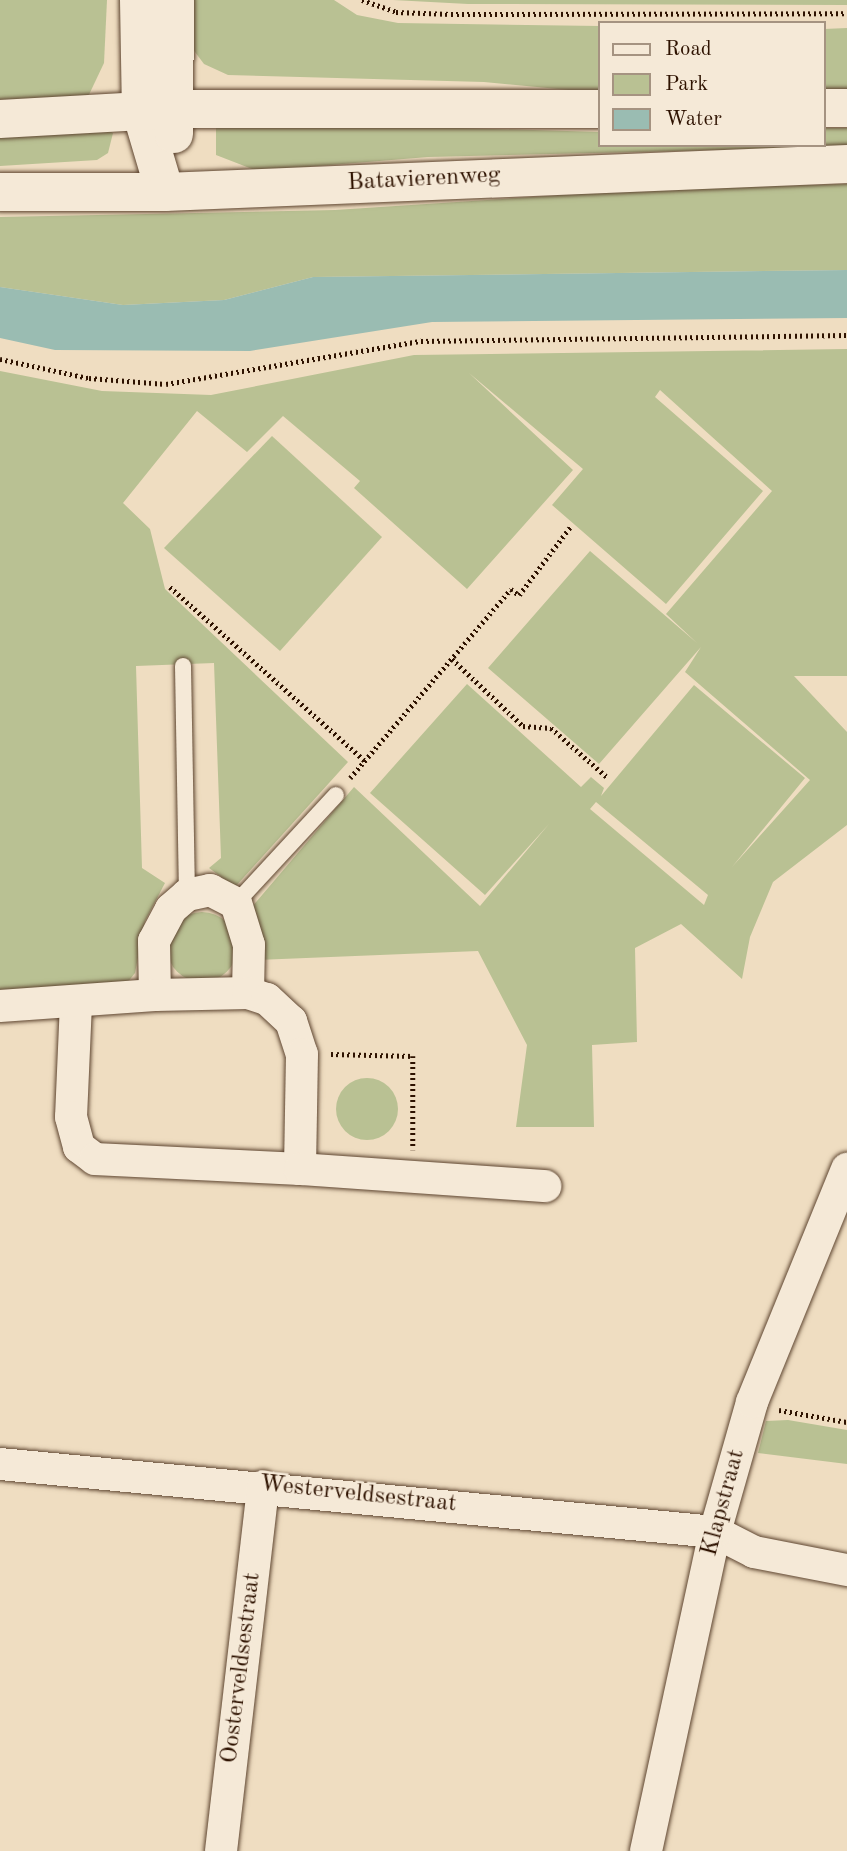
<!DOCTYPE html>
<style>
body{margin:0}
#map{position:relative;width:847px;height:1851px;overflow:hidden;background:#efddc1;font-family:"Old Standard TT",serif}
div>[style]{position:absolute}
.green>*{inset:0;background:#b9c193}
.round{border-radius:50%}
.water>*{inset:0;background:#9abcb2}
.path>*{height:4.5px;margin-top:-2.25px;transform-origin:0;background:repeating-linear-gradient(90deg,#2e1200 0 2px,transparent 0 5.5px)}
.roads{filter:drop-shadow(0 0 2px #5e4530) drop-shadow(0 0 2px #5e4530)}
.lane>*{height:16px;margin:-8px;padding:0 8px;transform-origin:8px;border-radius:8px;background:#f5e9d7}
.street>*{height:32px;margin:-16px;padding:0 16px;transform-origin:16px;border-radius:16px;background:#f5e9d7}
.secondary>*{height:38px;margin:-19px;padding:0 19px;transform-origin:19px;border-radius:19px;background:#f5e9d7}
span{translate:-50% -50%;white-space:nowrap;text-align:center;line-height:1.15;-webkit-text-stroke:5px #f5e9d7;paint-order:stroke}
.street-label{font-size:24px;color:#2e1200}
.legend{position:absolute;left:598px;top:21px;width:228px;height:126px;box-sizing:border-box;background:#f5e9d7;border:2px solid #a59381;margin:0;padding:9px 12px;list-style:none;font-size:21px;color:#2e1200}
.legend li{display:flex;align-items:center;gap:14px;height:35px}
.legend b{width:35px;border:2px solid #a59381}
</style>
<div id="map">
<div class="green">
<i style="clip-path:polygon(0 0,107px 0,104px 63px,86px 101px,0 110px)"></i>
<i style="clip-path:polygon(185px 0,334px 0,357px 15px,398px 23px,600px 26px,600px 93px,484px 82px,228px 75px,204px 64px,192px 48px)"></i>
<i style="clip-path:polygon(393px 0,847px 0,847px 5px,468px 4px)"></i>
<i style="clip-path:polygon(847px 28px,847px 106px,824px 106px,824px 29px)"></i>
<i style="clip-path:polygon(289px 123px,600px 132px,600px 145px,824px 145px,824px 128px,847px 128px,847px 147px,428px 157px,257px 171px,216px 155px,216px 127px)"></i>
<i style="clip-path:polygon(102px 127px,113px 133px,108px 153px,97px 160px,0 166px,0 133px)"></i>
<i style="clip-path:polygon(847px 184px,847px 270px,313px 277px,224px 300px,123px 305px,0 287px,0 217px,335px 210px,653px 189px)"></i>
<i style="clip-path:polygon(evenodd,847px 349px,847px 676px,794px 676px,847px 732px,847px 825px,773px 882px,750px 937px,742px 979px,681px 924px,635px 948px,637px 1042px,592px 1045px,594px 1127px,516px 1127px,527px 1045px,478px 951px,257px 960px,251px 908px,354px 787px,480px 906px,549px 824px,485px 895px,370px 793px,467px 684px,581px 787px,591px 777px,604px 788px,601px 796px,694px 685px,805px 778px,732px 867px,810px 780px,685px 672px,701px 647px,599px 764px,488px 668px,590px 551px,697px 643px,666px 614px,772px 491px,660px 390px,655px 397px,763px 491px,666px 604px,552px 505px,583px 469px,469px 373px,573px 470px,467px 589px,354px 488px,360px 481px,283px 416px,247px 452px,197px 411px,123px 503px,150px 529px,165px 589px,348px 762px,235px 887px,209px 868px,221px 858px,214px 663px,136px 666px,142px 868px,165px 883px,145px 921px,135px 973px,127px 983px,0 990px,0 371px,102px 391px,211px 395px,414px 355px,847px 349px,596px 802px,708px 895px,704px 905px,590px 809px,596px 802px)"></i>
<i style="clip-path:polygon(272px 436px,382px 537px,280px 651px,164px 548px)"></i>
<i class="round" style="left:167px;top:912px;width:70px;height:70px"></i>
<i class="round" style="left:336px;top:1078px;width:62px;height:62px"></i>
<i style="clip-path:polygon(788px 1420px,847px 1430px,847px 1464px,758px 1453px,766px 1421px)"></i>
</div>
<div class="water">
<i style="clip-path:polygon(847px 270px,847px 318px,432px 322px,250px 351px,55px 350px,0 338px,0 287px,123px 305px,224px 300px,313px 277px)"></i>
</div>
<div class="path">
<i style="left:362px;top:0;width:36px;rotate:19deg"></i>
<i style="left:396px;top:12px;width:55px;rotate:2.1deg"></i>
<i style="left:451px;top:14px;width:396px;rotate:-0.1deg"></i>
<i style="left:0;top:359px;width:91px;rotate:12.1deg"></i>
<i style="left:89px;top:378px;width:77px;rotate:4.5deg"></i>
<i style="left:166px;top:384px;width:259px;rotate:-9.6deg"></i>
<i style="left:421px;top:341px;width:426px;rotate:-0.8deg"></i>
<i style="left:170px;top:587px;width:261px;rotate:41.7deg"></i>
<i style="left:452px;top:659px;width:98px;rotate:43.3deg"></i>
<i style="left:523px;top:726px;width:28px;rotate:4deg"></i>
<i style="left:551px;top:728px;width:74px;rotate:41.2deg"></i>
<i style="left:350px;top:778px;width:248px;rotate:-49.6deg"></i>
<i style="left:511px;top:589px;width:10px;rotate:37deg"></i>
<i style="left:519px;top:595px;width:85px;rotate:-53.1deg"></i>
<i style="left:331px;top:1054px;width:82px;rotate:1.4deg"></i>
<i style="left:413px;top:1056px;width:94px;rotate:90deg"></i>
<i style="left:779px;top:1410px;width:69px;rotate:10deg"></i>
</div>
<div class="roads">
<div class="lane">
<i style="left:183px;top:666px;width:229px;rotate:89deg"></i>
<i style="left:236px;top:903px;width:147px;rotate:-47.2deg"></i>
</div>
<div class="street">
<i style="left:155px;top:995px;width:54px;rotate:-91.1deg"></i>
<i style="left:154px;top:941px;width:36px;rotate:-62deg"></i>
<i style="left:171px;top:909px;width:21px;rotate:-41deg"></i>
<i style="left:187px;top:895px;width:24px;rotate:-12deg"></i>
<i style="left:210px;top:890px;width:29px;rotate:27deg"></i>
<i style="left:236px;top:903px;width:44px;rotate:72.8deg"></i>
<i style="left:249px;top:945px;width:48px;rotate:91.2deg"></i>
<i style="left:76px;top:1003px;width:114px;rotate:92.5deg"></i>
<i style="left:71px;top:1117px;width:31px;rotate:75deg"></i>
<i style="left:79px;top:1147px;width:20px;rotate:37deg"></i>
<i style="left:95px;top:1159px;width:205px;rotate:2.8deg"></i>
<i style="left:0;top:1006px;width:155px;rotate:-4.1deg"></i>
<i style="left:155px;top:995px;width:93px;rotate:-1.2deg"></i>
<i style="left:248px;top:993px;width:20px;rotate:18deg"></i>
<i style="left:267px;top:999px;width:33px;rotate:43deg"></i>
<i style="left:291px;top:1021px;width:35px;rotate:72deg"></i>
<i style="left:302px;top:1054px;width:115px;rotate:91deg"></i>
<i style="left:300px;top:1169px;width:246px;rotate:4deg"></i>
<i style="left:0;top:1464px;width:718px;rotate:5.43deg"></i>
<i style="left:715px;top:1532px;width:44px;rotate:27.1deg"></i>
<i style="left:754px;top:1552px;width:95px;rotate:11deg"></i>
<i style="left:221px;top:1851px;width:367px;rotate:-83.4deg"></i>
<i style="left:646px;top:1851px;width:326px;rotate:-77.8deg"></i>
<i style="left:715px;top:1532px;width:135px;rotate:-74.1deg"></i>
<i style="left:752px;top:1402px;width:252px;rotate:-67.8deg"></i>
</div>
<div class="secondary">
<i style="left:139px;top:0;width:111px;rotate:89deg"></i>
<i style="left:141px;top:111px;width:84px;rotate:73.5deg"></i>
<i style="left:824px;top:108px;width:23px"></i>
<i style="left:0;top:119px;width:178px;rotate:-3.2deg"></i>
<i style="left:178px;top:109px;width:422px"></i>
<i style="left:174px;top:134px;width:134px;rotate:-89.6deg"></i>
<i style="left:0;top:192px;width:165px"></i>
<i style="left:165px;top:192px;width:683px;rotate:-2.35deg"></i>
</div>
</div>
<div class="street-label">
<span style="left:424px;top:180px;rotate:-3deg">Batavierenweg</span>
<span style="left:358px;top:1495px;rotate:6deg">Westerveldsestraat</span>
<span style="left:724px;top:1503px;rotate:-75deg">Klapstraat</span>
<span style="left:242px;top:1668px;rotate:-83deg">Oosterveldsestraat</span>
</div>
<ul class="legend">
<li><b style="height:9px;background:#f5e9d7"></b>Road</li>
<li><b style="height:19px;background:#b9c193"></b>Park</li>
<li><b style="height:19px;background:#9abcb2"></b>Water</li>
</ul>
</div>
